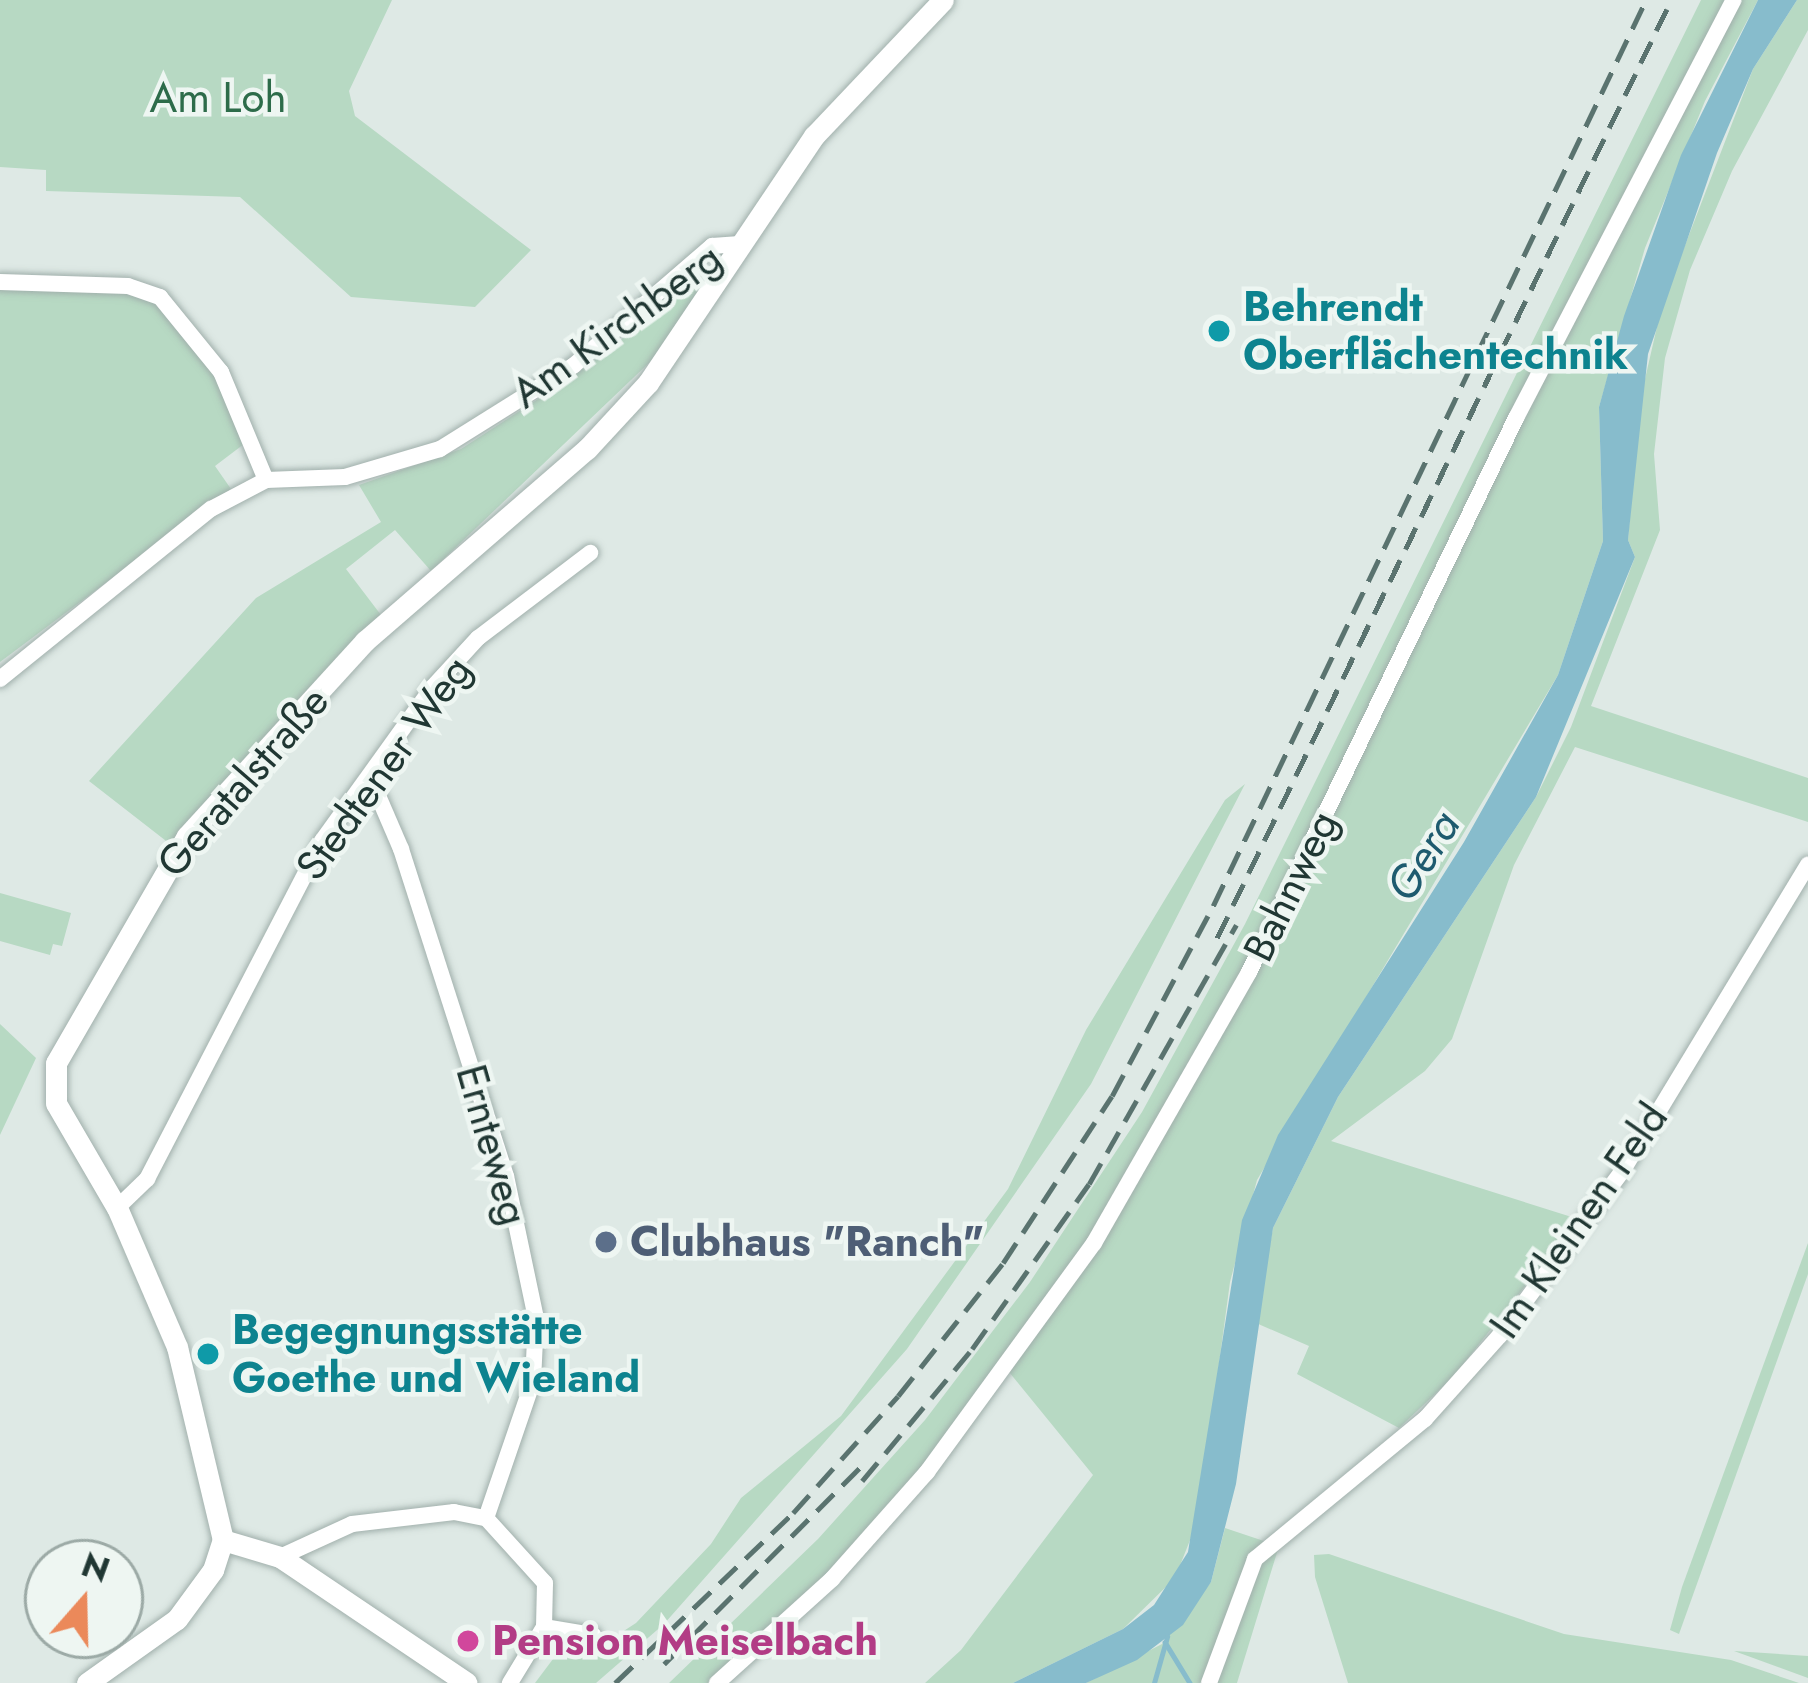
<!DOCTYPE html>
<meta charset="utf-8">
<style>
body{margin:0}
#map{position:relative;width:1808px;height:1683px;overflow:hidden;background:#dee9e5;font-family:Jost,sans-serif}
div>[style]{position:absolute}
.green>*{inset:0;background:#b7d9c3}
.water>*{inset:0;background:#87bccc}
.stream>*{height:4.5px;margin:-2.25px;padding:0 2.25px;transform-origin:2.25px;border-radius:2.25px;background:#87bccc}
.roads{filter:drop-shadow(0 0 3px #a1b0ac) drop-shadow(0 0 3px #a1b0ac)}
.minor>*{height:16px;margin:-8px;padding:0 8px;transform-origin:8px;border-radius:8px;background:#fff}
.tertiary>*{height:21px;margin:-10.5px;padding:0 10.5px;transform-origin:10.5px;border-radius:10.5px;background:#fff}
.rail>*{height:4.5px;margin-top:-2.25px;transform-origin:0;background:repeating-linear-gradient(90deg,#5a736f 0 24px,transparent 0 36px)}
.dots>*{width:33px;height:33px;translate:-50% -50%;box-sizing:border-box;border:6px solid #eef6f2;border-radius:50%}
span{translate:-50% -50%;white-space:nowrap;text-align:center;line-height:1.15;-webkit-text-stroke:9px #eef6f2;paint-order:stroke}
.park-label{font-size:42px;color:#2d6c4a}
.culture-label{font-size:42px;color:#0d838f;font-weight:700}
.left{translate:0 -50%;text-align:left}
.street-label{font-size:42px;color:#203733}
.service-label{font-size:42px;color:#4e5e75;font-weight:700}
.hotel-label{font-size:42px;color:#b23c85;font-weight:700}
.water-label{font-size:45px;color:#1e5b6f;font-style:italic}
.north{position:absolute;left:24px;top:1539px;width:120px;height:120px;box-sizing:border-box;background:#eef6f2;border:3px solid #9caaa6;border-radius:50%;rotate:20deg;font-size:33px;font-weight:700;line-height:48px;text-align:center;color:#203733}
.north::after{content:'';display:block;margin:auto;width:42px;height:54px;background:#eb895a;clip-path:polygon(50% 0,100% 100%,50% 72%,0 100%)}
</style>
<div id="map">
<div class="green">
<i style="clip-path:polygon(0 0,392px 0,349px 91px,355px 116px,531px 250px,475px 307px,351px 297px,240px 197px,46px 191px,46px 170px,0 167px)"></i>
<i style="clip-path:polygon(1701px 0,1758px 0,1705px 101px,1645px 248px,1599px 407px,1603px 541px,1558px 675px,1257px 1180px,1230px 1282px,1198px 1520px,1175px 1578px,1123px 1629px,1013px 1683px,925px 1683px,961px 1650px,1093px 1475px,1005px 1367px,829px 1576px,712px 1683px,669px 1683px,818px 1539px,925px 1420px,1030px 1282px,1142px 1112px,1245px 924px)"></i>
<i style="clip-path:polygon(1797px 0,1808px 0,1808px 30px,1732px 171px,1690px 270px,1665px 358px,1654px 454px,1660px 530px,1591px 706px,1808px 778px,1808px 822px,1575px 747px,1514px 865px,1452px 1039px,1425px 1071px,1331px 1141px,1578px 1219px,1453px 1377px,1399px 1428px,1297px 1374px,1309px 1346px,1256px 1323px,1273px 1228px,1338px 1097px,1536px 797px,1571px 727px,1635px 557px,1628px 540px,1639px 405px,1662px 305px,1753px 69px)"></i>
<i style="clip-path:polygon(723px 261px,653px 359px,431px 571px,395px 530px,346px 569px,381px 615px,170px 844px,89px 781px,256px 598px,381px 522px,359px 485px,461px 449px,575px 375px)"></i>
<i style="clip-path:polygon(0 289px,120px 292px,154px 302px,220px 382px,244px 444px,215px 466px,231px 489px,0 662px)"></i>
<i style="clip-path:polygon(1245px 784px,1091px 1084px,907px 1349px,664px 1624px,596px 1683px,535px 1683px,568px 1639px,616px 1636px,636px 1623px,711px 1544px,741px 1498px,841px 1416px,1008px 1189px,1086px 1030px,1225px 800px)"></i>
<i style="clip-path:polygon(0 893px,71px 913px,62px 946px,53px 944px,50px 955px,0 941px)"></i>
<i style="clip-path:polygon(0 1024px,36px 1058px,0 1135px)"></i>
<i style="clip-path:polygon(1808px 1243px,1808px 1274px,1679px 1634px,1670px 1630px,1682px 1587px)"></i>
<i style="clip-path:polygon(1225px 1528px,1279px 1546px,1237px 1683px,1086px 1683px,1162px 1644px,1211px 1582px)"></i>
<i style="clip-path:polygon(1329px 1554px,1564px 1634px,1731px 1660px,1799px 1683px,1348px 1683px,1315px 1577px,1314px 1555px)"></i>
<i style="clip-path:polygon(1734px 1651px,1808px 1656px,1808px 1678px)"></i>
</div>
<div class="water">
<i style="clip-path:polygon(1758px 0,1797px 0,1753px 69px,1717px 153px,1648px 354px,1628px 540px,1635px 557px,1536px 797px,1338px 1097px,1273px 1228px,1236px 1484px,1211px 1582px,1183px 1625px,1137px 1660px,1086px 1683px,1013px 1683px,1123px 1629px,1154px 1605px,1188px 1552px,1242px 1220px,1278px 1135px,1464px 842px,1558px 675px,1603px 541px,1599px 407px,1624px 316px,1681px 155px)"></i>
</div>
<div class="stream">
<i style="left:1165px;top:1642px;width:48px;rotate:58.6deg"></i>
<i style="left:1154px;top:1683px;width:48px;rotate:-74.2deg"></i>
</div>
<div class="roads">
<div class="minor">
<i style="left:0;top:282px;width:128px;rotate:1.8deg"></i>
<i style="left:128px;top:286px;width:34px;rotate:19deg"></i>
<i style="left:160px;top:297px;width:97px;rotate:50.9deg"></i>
<i style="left:221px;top:372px;width:117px;rotate:67.4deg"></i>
<i style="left:0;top:679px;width:271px;rotate:-38.9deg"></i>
<i style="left:211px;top:509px;width:62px;rotate:-27.8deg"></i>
<i style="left:266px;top:480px;width:79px;rotate:-2.2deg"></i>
<i style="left:345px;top:477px;width:99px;rotate:-16.4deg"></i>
<i style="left:440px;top:449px;width:157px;rotate:-32deg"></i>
<i style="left:573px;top:366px;width:184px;rotate:-40.8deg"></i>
<i style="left:712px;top:246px;width:28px;rotate:-4deg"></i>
<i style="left:370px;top:777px;width:78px;rotate:66.7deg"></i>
<i style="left:401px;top:849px;width:343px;rotate:72.2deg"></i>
<i style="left:506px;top:1176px;width:145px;rotate:78.1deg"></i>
<i style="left:536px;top:1318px;width:63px;rotate:92.7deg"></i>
<i style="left:533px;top:1381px;width:145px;rotate:108.9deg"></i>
<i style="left:117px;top:1208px;width:42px;rotate:-44deg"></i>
<i style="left:147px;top:1179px;width:381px;rotate:-62.6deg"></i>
<i style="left:322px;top:841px;width:188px;rotate:-54.3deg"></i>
<i style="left:432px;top:688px;width:68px;rotate:-47.4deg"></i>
<i style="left:478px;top:638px;width:141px;rotate:-37.2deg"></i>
<i style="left:280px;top:1557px;width:79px;rotate:-24.6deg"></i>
<i style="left:352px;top:1524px;width:103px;rotate:-6.7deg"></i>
<i style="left:454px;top:1512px;width:33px;rotate:11deg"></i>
<i style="left:486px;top:1518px;width:88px;rotate:47.8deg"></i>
<i style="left:545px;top:1583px;width:44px;rotate:91.3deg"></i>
<i style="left:544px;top:1627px;width:66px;rotate:121.3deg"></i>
<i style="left:544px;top:1627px;width:50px;rotate:9.3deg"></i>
<i style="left:717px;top:1683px;width:155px;rotate:-42.1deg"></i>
<i style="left:832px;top:1579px;width:143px;rotate:-48.4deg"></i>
<i style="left:927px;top:1472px;width:283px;rotate:-53.9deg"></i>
<i style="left:1094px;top:1243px;width:312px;rotate:-60.2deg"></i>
<i style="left:1249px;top:972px;width:615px;rotate:-64.27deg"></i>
<i style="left:1516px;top:418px;width:471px;rotate:-62.5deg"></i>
<i style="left:1209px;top:1683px;width:132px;rotate:-69.6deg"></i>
<i style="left:1255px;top:1559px;width:220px;rotate:-39.5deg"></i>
<i style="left:1425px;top:1419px;width:113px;rotate:-48.2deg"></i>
<i style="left:1500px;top:1335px;width:206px;rotate:-53.3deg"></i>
<i style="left:1623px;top:1170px;width:357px;rotate:-58.8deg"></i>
</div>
<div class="tertiary">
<i style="left:223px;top:1540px;width:59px;rotate:16.6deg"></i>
<i style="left:280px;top:1557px;width:225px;rotate:34deg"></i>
<i style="left:87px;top:1683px;width:110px;rotate:-35.4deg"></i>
<i style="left:177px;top:1619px;width:61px;rotate:-53.7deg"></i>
<i style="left:213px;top:1570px;width:32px;rotate:-72deg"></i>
<i style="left:223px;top:1540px;width:198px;rotate:-103.4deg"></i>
<i style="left:177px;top:1347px;width:151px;rotate:-113.3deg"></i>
<i style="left:117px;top:1208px;width:121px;rotate:-120.2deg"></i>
<i style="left:56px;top:1103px;width:40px;rotate:-90deg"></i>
<i style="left:56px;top:1063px;width:262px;rotate:-60deg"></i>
<i style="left:187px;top:836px;width:264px;rotate:-47.6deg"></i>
<i style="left:365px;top:641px;width:294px;rotate:-40.9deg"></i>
<i style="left:587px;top:449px;width:90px;rotate:-47.3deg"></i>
<i style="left:648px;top:383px;width:298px;rotate:-56.1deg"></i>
<i style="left:814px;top:136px;width:187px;rotate:-46.5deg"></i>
</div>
</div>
<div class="rail">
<i style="left:1217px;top:938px;width:1042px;rotate:-64.17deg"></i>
<i style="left:862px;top:1481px;width:172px;rotate:-50.2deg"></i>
<i style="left:972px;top:1349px;width:202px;rotate:-54.7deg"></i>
<i style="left:1089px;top:1184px;width:298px;rotate:-60.4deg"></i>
<i style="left:664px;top:1664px;width:288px;rotate:-45.1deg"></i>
<i style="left:615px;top:1683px;width:246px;rotate:-43.7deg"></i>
<i style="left:793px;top:1513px;width:157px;rotate:-48.1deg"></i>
<i style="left:898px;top:1396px;width:169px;rotate:-51.7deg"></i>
<i style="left:1003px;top:1263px;width:199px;rotate:-56.9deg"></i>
<i style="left:1112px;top:1096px;width:215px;rotate:-62deg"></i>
<i style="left:1213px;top:906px;width:1004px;rotate:-64.46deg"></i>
</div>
<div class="dots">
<i style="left:1219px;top:331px;background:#0f9aa8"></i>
<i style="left:606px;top:1242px;background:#5c6f8a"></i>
<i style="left:208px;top:1354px;background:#0f9aa8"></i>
<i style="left:468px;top:1641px;background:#d1479c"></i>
</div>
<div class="park-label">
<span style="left:218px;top:98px">Am Loh</span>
</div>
<div class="culture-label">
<span class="left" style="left:1243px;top:331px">Behrendt<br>Oberflächentechnik</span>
<span class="left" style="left:232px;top:1354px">Begegnungsstätte<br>Goethe und Wieland</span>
</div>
<div class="street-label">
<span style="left:617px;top:326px;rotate:-36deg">Am Kirchberg</span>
<span style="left:384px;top:768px;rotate:-54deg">Stedtener Weg</span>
<span style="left:243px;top:782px;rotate:-49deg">Geratalstraße</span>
<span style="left:1291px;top:886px;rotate:-64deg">Bahnweg</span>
<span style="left:492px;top:1145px;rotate:74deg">Ernteweg</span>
<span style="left:1579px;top:1221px;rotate:-55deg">Im Kleinen Feld</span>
</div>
<div class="service-label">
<span class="left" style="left:630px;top:1242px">Clubhaus "Ranch"</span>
</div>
<div class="hotel-label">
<span class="left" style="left:492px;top:1641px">Pension Meiselbach</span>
</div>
<div class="water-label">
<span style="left:1423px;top:856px;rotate:-58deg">Gera</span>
</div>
<div class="north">N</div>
</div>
